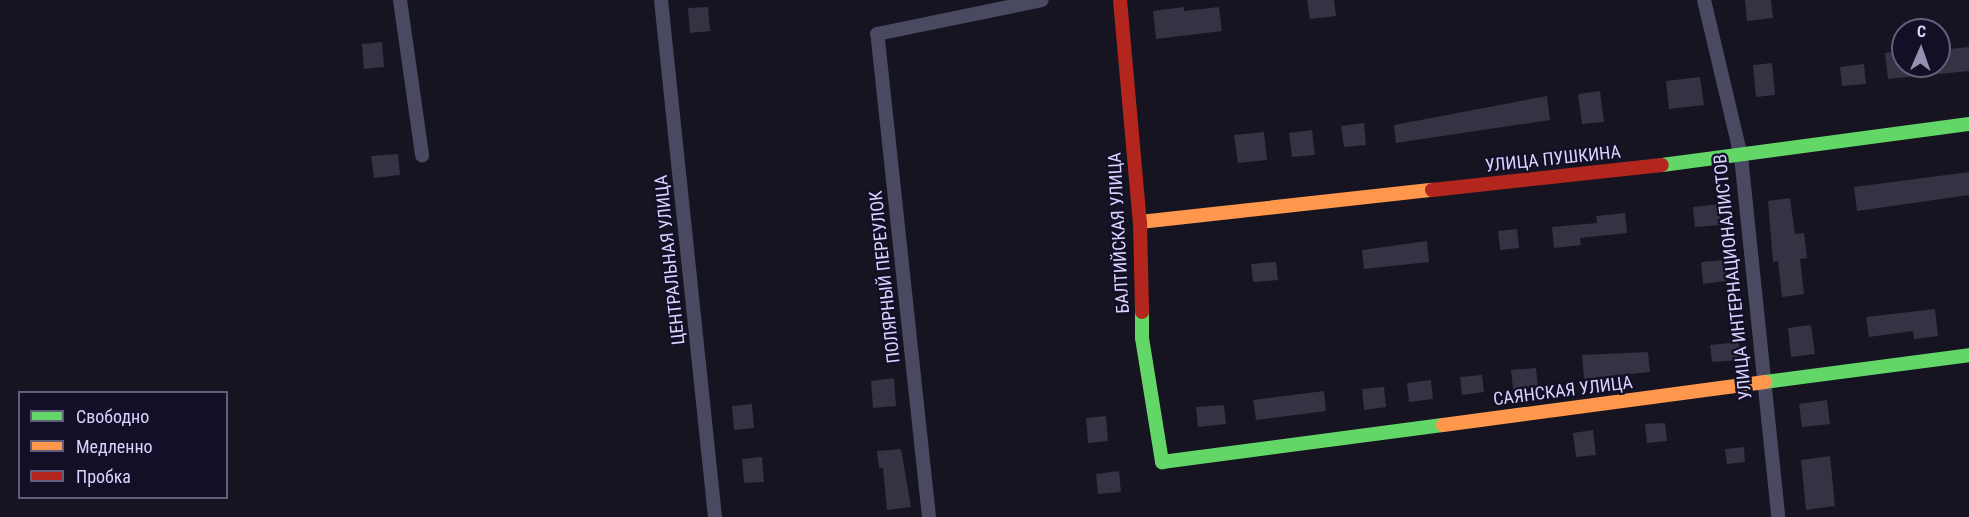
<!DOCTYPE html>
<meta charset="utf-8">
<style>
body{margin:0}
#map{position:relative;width:1969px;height:517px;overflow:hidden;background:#161421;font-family:"Roboto Condensed",sans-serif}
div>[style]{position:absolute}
.building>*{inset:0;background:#343243}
.street>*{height:14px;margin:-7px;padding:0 7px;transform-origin:7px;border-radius:7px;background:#4a4962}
.fast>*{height:14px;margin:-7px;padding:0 7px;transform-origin:7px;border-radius:7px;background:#63d668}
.slow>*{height:14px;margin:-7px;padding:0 7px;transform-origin:7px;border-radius:7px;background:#ff974d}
.jam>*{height:14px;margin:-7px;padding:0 7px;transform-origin:7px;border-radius:7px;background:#b3261e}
span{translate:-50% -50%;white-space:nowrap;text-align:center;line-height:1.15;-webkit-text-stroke:4.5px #130f26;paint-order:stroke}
.street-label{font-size:18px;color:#d9d4ff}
.legend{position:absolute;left:18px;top:391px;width:210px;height:108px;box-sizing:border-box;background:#130f26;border:2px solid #625e7d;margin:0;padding:8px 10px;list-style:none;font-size:18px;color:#d9d4ff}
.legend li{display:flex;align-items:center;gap:12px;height:30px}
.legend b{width:30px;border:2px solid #625e7d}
.north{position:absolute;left:1891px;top:18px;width:60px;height:60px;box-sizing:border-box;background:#130f26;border:2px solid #625e7d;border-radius:50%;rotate:2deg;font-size:16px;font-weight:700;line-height:24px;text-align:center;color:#d9d4ff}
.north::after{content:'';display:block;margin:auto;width:21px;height:27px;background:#9591b1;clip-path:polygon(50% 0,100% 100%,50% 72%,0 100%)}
</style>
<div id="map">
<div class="building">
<i style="clip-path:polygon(1307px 0,1334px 0,1336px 16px,1310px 19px)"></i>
<i style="clip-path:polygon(1745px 0,1771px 0,1773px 18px,1747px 21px)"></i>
<i style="clip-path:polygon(708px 7px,710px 31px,690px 33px,688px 8px)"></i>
<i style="clip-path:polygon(1184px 7px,1184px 11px,1219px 7px,1222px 31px,1156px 39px,1153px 11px)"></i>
<i style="clip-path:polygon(382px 42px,384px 67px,364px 69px,362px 44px)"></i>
<i style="clip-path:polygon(1969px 47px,1969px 71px,1888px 79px,1885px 53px,1903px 51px,1903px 66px,1939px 67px,1939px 50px)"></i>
<i style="clip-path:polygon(1772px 63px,1775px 95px,1756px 97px,1753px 65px)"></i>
<i style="clip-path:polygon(1864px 64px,1866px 84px,1842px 86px,1840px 67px)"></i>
<i style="clip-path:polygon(1700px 77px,1704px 105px,1669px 109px,1666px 81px)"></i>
<i style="clip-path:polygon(1600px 91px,1604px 122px,1582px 124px,1578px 94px)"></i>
<i style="clip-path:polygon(1547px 96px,1550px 120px,1396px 143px,1394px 125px)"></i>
<i style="clip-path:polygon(1364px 123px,1366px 145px,1344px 147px,1341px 126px)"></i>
<i style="clip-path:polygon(1312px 130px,1315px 155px,1292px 157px,1289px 133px)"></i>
<i style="clip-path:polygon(1264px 132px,1267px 160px,1238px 163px,1234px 135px)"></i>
<i style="clip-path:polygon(398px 154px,400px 175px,374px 178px,371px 156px)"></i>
<i style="clip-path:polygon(1969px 172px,1969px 195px,1857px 211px,1854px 187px)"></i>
<i style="clip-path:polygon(1790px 198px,1795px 234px,1804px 233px,1807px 258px,1800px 259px,1804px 294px,1782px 297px,1778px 261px,1773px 262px,1768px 201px)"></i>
<i style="clip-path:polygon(1719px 204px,1721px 225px,1695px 227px,1693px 207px)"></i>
<i style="clip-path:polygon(1625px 213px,1627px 233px,1580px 238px,1581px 245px,1554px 248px,1552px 227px,1597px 223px,1596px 216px)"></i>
<i style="clip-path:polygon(1517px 229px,1519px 248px,1500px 250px,1498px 231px)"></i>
<i style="clip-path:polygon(1427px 241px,1429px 262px,1364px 269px,1362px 250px)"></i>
<i style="clip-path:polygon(1724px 260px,1726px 281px,1703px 284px,1701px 262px)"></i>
<i style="clip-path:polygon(1276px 262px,1278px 280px,1253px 282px,1251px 264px)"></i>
<i style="clip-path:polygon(1935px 309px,1938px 336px,1914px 339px,1913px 331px,1869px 337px,1866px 317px)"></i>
<i style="clip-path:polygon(1811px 325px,1815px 354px,1791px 357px,1788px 328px)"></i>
<i style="clip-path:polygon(1739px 342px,1740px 360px,1712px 362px,1710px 345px)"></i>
<i style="clip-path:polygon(1648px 352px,1650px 372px,1584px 379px,1582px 355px)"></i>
<i style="clip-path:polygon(1536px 368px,1538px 387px,1513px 389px,1511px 370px)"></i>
<i style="clip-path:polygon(1482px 375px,1484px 392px,1462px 395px,1460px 377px)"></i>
<i style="clip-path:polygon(894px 378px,896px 406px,873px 408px,871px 381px)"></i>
<i style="clip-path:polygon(1431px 380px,1433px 399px,1409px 402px,1407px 383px)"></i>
<i style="clip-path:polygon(1384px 387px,1386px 407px,1364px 410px,1362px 389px)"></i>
<i style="clip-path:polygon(1324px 391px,1326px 411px,1256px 420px,1253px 400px)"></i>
<i style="clip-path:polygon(1827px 400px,1830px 424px,1802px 427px,1799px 404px)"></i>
<i style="clip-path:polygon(752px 404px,754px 428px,734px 430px,732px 406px)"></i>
<i style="clip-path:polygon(1224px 405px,1226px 424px,1198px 427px,1196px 407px)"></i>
<i style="clip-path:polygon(1106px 416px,1108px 441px,1088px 443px,1086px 418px)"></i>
<i style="clip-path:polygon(1665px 423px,1667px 441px,1647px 443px,1645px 424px)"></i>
<i style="clip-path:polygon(1593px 430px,1596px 455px,1576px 457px,1573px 433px)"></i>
<i style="clip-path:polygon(1744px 447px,1745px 462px,1727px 464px,1725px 449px)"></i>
<i style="clip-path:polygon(901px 449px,911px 507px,887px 510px,883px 468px,879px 468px,877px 451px)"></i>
<i style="clip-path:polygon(1830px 456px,1835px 506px,1806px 510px,1801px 460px)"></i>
<i style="clip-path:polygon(762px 457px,764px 482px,744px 483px,742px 459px)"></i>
<i style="clip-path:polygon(1119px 471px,1121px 492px,1098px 494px,1096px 474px)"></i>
</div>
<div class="street">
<i style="left:400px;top:0;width:157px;rotate:81.9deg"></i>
<i style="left:661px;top:0;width:520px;rotate:84.04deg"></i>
<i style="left:1704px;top:0;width:160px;rotate:76.7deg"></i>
<i style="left:1741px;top:156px;width:363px;rotate:84.1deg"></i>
<i style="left:929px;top:517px;width:486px;rotate:-96.1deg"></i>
<i style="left:877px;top:34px;width:168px;rotate:-11.6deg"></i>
</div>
<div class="fast">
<i style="left:1662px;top:165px;width:310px;rotate:-7.6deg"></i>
<i style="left:1142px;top:312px;width:26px;rotate:90deg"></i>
<i style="left:1142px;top:338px;width:126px;rotate:80.8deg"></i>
<i style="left:1162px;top:462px;width:283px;rotate:-7.5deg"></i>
<i style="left:1765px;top:382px;width:206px;rotate:-7.5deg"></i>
</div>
<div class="slow">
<i style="left:1140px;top:222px;width:294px;rotate:-6.3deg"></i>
<i style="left:1443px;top:425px;width:325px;rotate:-7.6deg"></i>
</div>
<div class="jam">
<i style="left:1120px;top:0;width:223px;rotate:84.9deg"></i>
<i style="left:1140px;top:222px;width:90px;rotate:88.7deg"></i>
<i style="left:1432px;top:190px;width:231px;rotate:-6.2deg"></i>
</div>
<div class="street-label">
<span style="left:1553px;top:159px;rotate:-6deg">УЛИЦА ПУШКИНА</span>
<span style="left:1119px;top:233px;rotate:-93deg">БАЛТИЙСКАЯ УЛИЦА</span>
<span style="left:670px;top:260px;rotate:-96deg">ЦЕНТРАЛЬНАЯ УЛИЦА</span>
<span style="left:885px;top:277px;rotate:-96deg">ПОЛЯРНЫЙ ПЕРЕУЛОК</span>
<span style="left:1733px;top:277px;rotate:-96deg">УЛИЦА ИНТЕРНАЦИОНАЛИСТОВ</span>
<span style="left:1563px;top:391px;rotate:-7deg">САЯНСКАЯ УЛИЦА</span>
</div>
<ul class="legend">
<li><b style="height:8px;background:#63d668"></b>Свободно</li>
<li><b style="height:8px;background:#ff974d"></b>Медленно</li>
<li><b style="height:8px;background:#b3261e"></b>Пробка</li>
</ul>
<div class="north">С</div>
</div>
